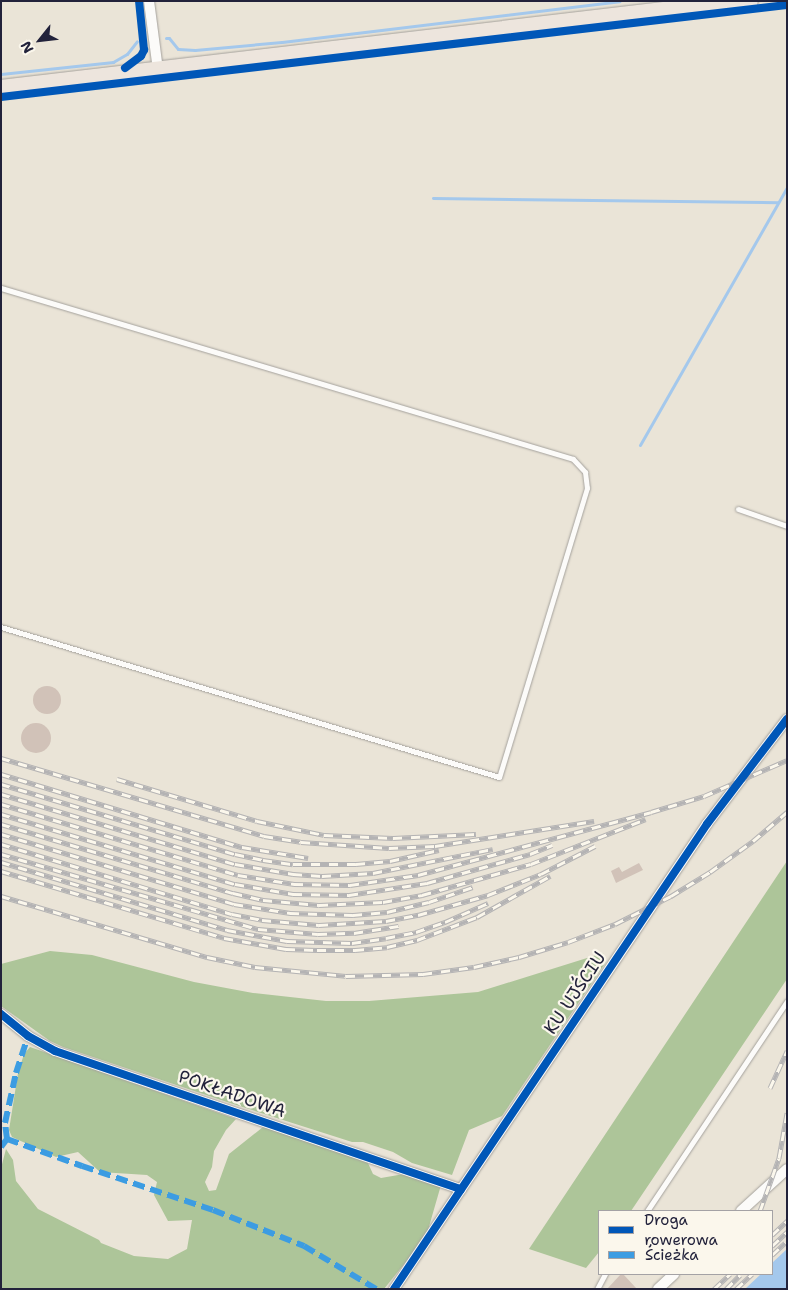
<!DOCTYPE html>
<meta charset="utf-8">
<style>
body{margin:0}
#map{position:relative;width:788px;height:1290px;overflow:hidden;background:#eae4d7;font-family:"Shantell Sans",sans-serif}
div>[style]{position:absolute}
.forest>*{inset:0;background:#adc599}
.water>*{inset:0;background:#a4c8ec}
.stream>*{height:3px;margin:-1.5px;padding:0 1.5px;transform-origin:1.5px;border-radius:1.5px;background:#a4c8ec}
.building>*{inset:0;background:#d1c2b8}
.round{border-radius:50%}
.roads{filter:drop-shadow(0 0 1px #a4a19c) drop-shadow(0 0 1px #a4a19c)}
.service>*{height:5px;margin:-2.5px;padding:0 2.5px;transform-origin:2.5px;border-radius:2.5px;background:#fcfbf9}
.minor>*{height:10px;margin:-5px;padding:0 5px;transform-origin:5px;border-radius:5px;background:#fcfbf9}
.trunk>*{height:18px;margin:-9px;padding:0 9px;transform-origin:9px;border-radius:9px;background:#ede5dd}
.rail>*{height:5px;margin-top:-2.5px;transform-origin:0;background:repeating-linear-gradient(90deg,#fbf7ec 0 9px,#b4b3b4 0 18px);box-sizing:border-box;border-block:1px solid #b4b3b4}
.quiet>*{height:6px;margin-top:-3px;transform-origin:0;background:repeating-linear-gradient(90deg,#3c9ce2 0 12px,transparent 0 18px)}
.cycleway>*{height:8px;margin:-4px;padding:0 4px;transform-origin:4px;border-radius:4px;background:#0057b8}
span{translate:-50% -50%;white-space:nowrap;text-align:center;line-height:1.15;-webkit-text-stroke:4.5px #fbf7ec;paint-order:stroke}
.street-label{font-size:18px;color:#22223b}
.frame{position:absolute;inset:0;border:2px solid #22223b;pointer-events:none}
.legend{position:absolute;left:598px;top:1210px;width:175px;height:65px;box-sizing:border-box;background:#fbf7ec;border:1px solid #a4a2a5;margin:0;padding:6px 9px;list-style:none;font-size:15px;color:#22223b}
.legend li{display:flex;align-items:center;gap:10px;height:25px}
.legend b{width:25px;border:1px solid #a4a2a5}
.north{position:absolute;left:15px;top:15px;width:50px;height:50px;-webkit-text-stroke:4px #fbf7ec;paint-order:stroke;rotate:241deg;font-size:14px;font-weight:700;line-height:20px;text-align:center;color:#22223b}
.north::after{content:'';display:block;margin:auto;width:18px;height:22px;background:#22223b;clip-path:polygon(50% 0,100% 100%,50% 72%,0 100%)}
</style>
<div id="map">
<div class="forest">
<i style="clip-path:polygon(787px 861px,787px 979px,631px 1211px,599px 1211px,599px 1252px,586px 1268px,529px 1249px)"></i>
<i style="clip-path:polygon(50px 951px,92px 955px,194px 982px,253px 993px,326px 1001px,369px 1001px,478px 992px,603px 953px,606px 962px,502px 1116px,469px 1130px,452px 1175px,412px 1163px,393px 1152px,363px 1142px,352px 1142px,227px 1102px,63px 1047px,50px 1041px,1px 1006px,1px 964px)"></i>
<i style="clip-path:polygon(30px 1047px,236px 1119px,226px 1130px,214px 1151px,212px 1167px,205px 1182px,209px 1191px,216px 1190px,229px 1154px,263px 1127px,367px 1161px,373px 1174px,381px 1178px,404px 1174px,441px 1185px,426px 1237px,384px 1289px,1px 1289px,1px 1168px,6px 1149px,13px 1160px,16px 1181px,38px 1209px,99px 1240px,101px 1243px,134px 1256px,168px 1259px,187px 1249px,192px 1220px,168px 1221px,154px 1195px,157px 1182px,147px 1175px,100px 1172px,78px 1152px,56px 1157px,12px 1137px,9px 1130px,18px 1073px,24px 1054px)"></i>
</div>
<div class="water">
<i style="clip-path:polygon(787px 1249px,787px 1289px,745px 1289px,761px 1274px,772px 1274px,772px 1263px)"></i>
</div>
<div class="stream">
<i style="left:166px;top:38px;width:3px"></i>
<i style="left:169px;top:38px;width:14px;rotate:51deg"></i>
<i style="left:178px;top:49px;width:17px;rotate:3deg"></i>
<i style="left:195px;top:50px;width:87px;rotate:-5.3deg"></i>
<i style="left:282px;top:42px;width:340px;rotate:-6.9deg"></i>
<i style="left:1px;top:74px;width:113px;rotate:-6.1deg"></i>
<i style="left:113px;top:62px;width:16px;rotate:-30deg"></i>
<i style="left:127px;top:54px;width:16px;rotate:-52deg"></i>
<i style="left:433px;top:198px;width:345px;rotate:0.7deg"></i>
<i style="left:640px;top:445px;width:297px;rotate:-60.3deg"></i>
</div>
<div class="building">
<i class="round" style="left:33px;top:686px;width:28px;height:28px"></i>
<i class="round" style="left:21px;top:723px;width:30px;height:30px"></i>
<i style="clip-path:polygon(639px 863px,643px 870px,616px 883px,611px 871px,619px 867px,622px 872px)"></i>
<i style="clip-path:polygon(621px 1274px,623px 1274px,637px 1289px,607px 1289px)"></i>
</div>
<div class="roads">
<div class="service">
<i style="left:1px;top:288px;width:597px;rotate:16.64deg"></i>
<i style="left:573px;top:459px;width:18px;rotate:47deg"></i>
<i style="left:585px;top:472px;width:16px;rotate:83deg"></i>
<i style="left:587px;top:488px;width:302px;rotate:106.9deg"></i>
<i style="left:499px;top:777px;width:520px;rotate:-163.24deg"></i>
<i style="left:738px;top:509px;width:52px;rotate:19.1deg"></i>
<i style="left:647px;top:1211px;width:252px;rotate:-56.3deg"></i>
<i style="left:597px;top:1289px;width:17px;rotate:-62deg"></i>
</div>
<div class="minor">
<i style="left:149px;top:1px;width:70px;rotate:82.6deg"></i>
<i style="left:1px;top:1014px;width:35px;rotate:39deg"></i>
<i style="left:28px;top:1036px;width:31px;rotate:29deg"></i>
<i style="left:55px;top:1051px;width:429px;rotate:18.8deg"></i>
<i style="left:741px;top:1211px;width:62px;rotate:-42.4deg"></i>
<i style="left:394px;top:1289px;width:561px;rotate:-56.05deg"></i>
<i style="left:707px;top:824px;width:132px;rotate:-52.7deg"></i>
<i style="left:658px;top:1289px;width:22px;rotate:-43deg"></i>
</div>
<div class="trunk">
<i style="left:1px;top:89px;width:753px;rotate:-6.71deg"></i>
</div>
</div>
<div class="rail">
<i style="left:1px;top:758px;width:274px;rotate:16.5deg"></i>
<i style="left:264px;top:836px;width:37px;rotate:9deg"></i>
<i style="left:301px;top:842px;width:88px;rotate:3.9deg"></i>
<i style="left:389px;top:848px;width:46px;rotate:-2.5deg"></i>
<i style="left:435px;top:846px;width:161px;rotate:-8.9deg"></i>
<i style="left:1px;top:774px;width:252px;rotate:16.9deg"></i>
<i style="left:242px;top:847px;width:67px;rotate:9.5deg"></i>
<i style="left:117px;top:779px;width:146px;rotate:16.7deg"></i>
<i style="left:257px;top:821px;width:68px;rotate:11.8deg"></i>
<i style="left:324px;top:835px;width:69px;rotate:2.5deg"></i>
<i style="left:393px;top:838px;width:83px;rotate:-2.8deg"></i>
<i style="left:1px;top:784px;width:244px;rotate:16.7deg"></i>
<i style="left:235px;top:854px;width:29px;rotate:12deg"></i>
<i style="left:263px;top:860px;width:30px;rotate:8deg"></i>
<i style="left:293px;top:864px;width:63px"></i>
<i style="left:356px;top:864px;width:34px;rotate:-5deg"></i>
<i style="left:390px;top:861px;width:50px;rotate:-12.7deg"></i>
<i style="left:1px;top:794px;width:244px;rotate:16.7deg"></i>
<i style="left:235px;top:864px;width:59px;rotate:9.8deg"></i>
<i style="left:293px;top:874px;width:29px;rotate:4deg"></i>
<i style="left:322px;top:876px;width:51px;rotate:-3.4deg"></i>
<i style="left:373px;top:873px;width:122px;rotate:-11.3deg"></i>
<i style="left:1px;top:804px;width:247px;rotate:16.7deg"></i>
<i style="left:238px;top:875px;width:57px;rotate:9.1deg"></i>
<i style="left:294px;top:884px;width:56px;rotate:1deg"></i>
<i style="left:350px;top:885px;width:69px;rotate:-8.4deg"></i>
<i style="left:418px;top:875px;width:241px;rotate:-15.1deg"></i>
<i style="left:651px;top:812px;width:55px;rotate:-16.8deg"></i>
<i style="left:704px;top:796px;width:90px;rotate:-23.4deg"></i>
<i style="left:1px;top:814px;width:244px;rotate:16.7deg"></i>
<i style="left:235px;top:884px;width:59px;rotate:9.8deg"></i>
<i style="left:293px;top:894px;width:56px;rotate:1deg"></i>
<i style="left:349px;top:895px;width:79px;rotate:-8.7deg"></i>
<i style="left:427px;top:883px;width:107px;rotate:-15.7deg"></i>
<i style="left:530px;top:854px;width:24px;rotate:-22deg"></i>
<i style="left:1px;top:824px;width:242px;rotate:16.6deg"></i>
<i style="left:233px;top:893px;width:31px;rotate:13deg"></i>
<i style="left:263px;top:900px;width:56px;rotate:5.1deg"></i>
<i style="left:319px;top:905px;width:64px;rotate:-2.7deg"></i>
<i style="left:383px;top:902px;width:40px;rotate:-10deg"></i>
<i style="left:422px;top:895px;width:113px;rotate:-15.9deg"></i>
<i style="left:531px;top:864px;width:123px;rotate:-21.4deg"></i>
<i style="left:1px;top:834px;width:243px;rotate:16.7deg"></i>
<i style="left:234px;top:904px;width:57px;rotate:9.1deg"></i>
<i style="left:290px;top:913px;width:63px;rotate:1.8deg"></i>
<i style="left:353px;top:915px;width:34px;rotate:-5deg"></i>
<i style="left:387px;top:912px;width:43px;rotate:-13.4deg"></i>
<i style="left:429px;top:902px;width:46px;rotate:-18.8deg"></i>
<i style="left:1px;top:844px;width:241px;rotate:16.9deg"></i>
<i style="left:232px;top:914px;width:31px;rotate:11deg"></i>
<i style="left:262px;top:920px;width:57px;rotate:5deg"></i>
<i style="left:319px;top:925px;width:67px;rotate:-3.4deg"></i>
<i style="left:386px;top:921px;width:33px;rotate:-11deg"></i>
<i style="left:418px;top:915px;width:73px;rotate:-15.9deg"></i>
<i style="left:488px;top:895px;width:57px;rotate:-21.6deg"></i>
<i style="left:541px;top:874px;width:61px;rotate:-27.4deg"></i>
<i style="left:1px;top:854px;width:268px;rotate:16.3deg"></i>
<i style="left:258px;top:929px;width:60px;rotate:4.8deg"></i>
<i style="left:318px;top:934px;width:36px;rotate:-2deg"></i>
<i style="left:354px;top:933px;width:45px;rotate:-9deg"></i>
<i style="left:1px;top:862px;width:236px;rotate:16.7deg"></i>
<i style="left:227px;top:930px;width:61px;rotate:10.4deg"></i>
<i style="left:287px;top:941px;width:65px;rotate:1.8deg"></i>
<i style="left:352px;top:943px;width:34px;rotate:-8deg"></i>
<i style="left:386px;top:938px;width:31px;rotate:-11deg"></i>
<i style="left:416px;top:932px;width:31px;rotate:-19deg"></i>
<i style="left:445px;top:922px;width:47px;rotate:-23.8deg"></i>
<i style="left:1px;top:871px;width:233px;rotate:16.7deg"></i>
<i style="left:224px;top:938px;width:63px;rotate:10.1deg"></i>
<i style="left:286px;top:949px;width:31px;rotate:2deg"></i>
<i style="left:317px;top:950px;width:38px"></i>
<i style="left:355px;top:950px;width:32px;rotate:-5deg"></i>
<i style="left:387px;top:947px;width:31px;rotate:-13deg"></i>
<i style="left:417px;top:940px;width:64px;rotate:-21deg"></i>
<i style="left:477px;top:917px;width:84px;rotate:-29.3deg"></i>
<i style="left:1px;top:896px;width:215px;rotate:16.5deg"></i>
<i style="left:207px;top:957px;width:49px;rotate:11.8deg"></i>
<i style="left:255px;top:967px;width:91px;rotate:5.6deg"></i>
<i style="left:346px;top:976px;width:77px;rotate:-1.5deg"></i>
<i style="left:423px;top:974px;width:51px;rotate:-7.8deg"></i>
<i style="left:474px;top:967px;width:46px;rotate:-12.5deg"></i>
<i style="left:519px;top:957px;width:51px;rotate:-17deg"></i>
<i style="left:568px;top:942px;width:50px;rotate:-21deg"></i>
<i style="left:615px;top:924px;width:63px;rotate:-26.6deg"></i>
<i style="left:671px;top:896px;width:46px;rotate:-31.6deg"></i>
<i style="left:710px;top:872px;width:53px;rotate:-35.8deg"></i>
<i style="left:753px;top:841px;width:45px;rotate:-40.5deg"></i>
<i style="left:770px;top:1088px;width:41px;rotate:-65.3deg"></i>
<i style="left:760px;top:1211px;width:56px;rotate:-70.3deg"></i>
<i style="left:779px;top:1158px;width:46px;rotate:-79.9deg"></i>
<i style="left:772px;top:1235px;width:21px;rotate:-43deg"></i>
<i style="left:772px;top:1246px;width:21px;rotate:-43deg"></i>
<i style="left:772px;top:1255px;width:18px;rotate:-43deg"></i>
<i style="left:714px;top:1289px;width:22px;rotate:-43deg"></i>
<i style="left:726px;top:1289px;width:20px;rotate:-45deg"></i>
<i style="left:736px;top:1289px;width:22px;rotate:-43deg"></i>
</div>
<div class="quiet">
<i style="left:7px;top:1139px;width:80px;rotate:19.8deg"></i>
<i style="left:82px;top:1166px;width:138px;rotate:18.6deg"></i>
<i style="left:213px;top:1210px;width:98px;rotate:21.6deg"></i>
<i style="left:304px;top:1246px;width:84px;rotate:30.8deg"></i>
<i style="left:1px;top:1147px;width:10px;rotate:-53deg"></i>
<i style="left:7px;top:1139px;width:16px;rotate:-97deg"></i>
<i style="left:5px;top:1123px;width:51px;rotate:-77.6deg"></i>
<i style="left:16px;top:1073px;width:39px;rotate:-72deg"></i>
</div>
<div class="cycleway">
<i style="left:125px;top:68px;width:20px;rotate:-37deg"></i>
<i style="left:141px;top:56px;width:7px;rotate:-63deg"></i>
<i style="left:144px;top:50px;width:49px;rotate:-95.8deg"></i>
<i style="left:1px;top:97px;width:791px;rotate:-6.68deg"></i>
<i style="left:1px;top:1014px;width:35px;rotate:39deg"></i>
<i style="left:28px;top:1036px;width:31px;rotate:29deg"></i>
<i style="left:55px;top:1051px;width:429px;rotate:18.8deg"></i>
<i style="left:394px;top:1289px;width:561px;rotate:-56.05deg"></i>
<i style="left:707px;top:824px;width:132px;rotate:-52.7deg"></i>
</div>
<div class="street-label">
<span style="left:575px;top:993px;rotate:-56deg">KU UJŚCIU</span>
<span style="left:232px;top:1094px;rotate:19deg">POKŁADOWA</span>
</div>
<div class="frame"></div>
<ul class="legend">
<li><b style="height:6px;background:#0057b8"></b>Droga rowerowa</li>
<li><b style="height:6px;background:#3c9ce2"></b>Ścieżka</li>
</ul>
<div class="north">N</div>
</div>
